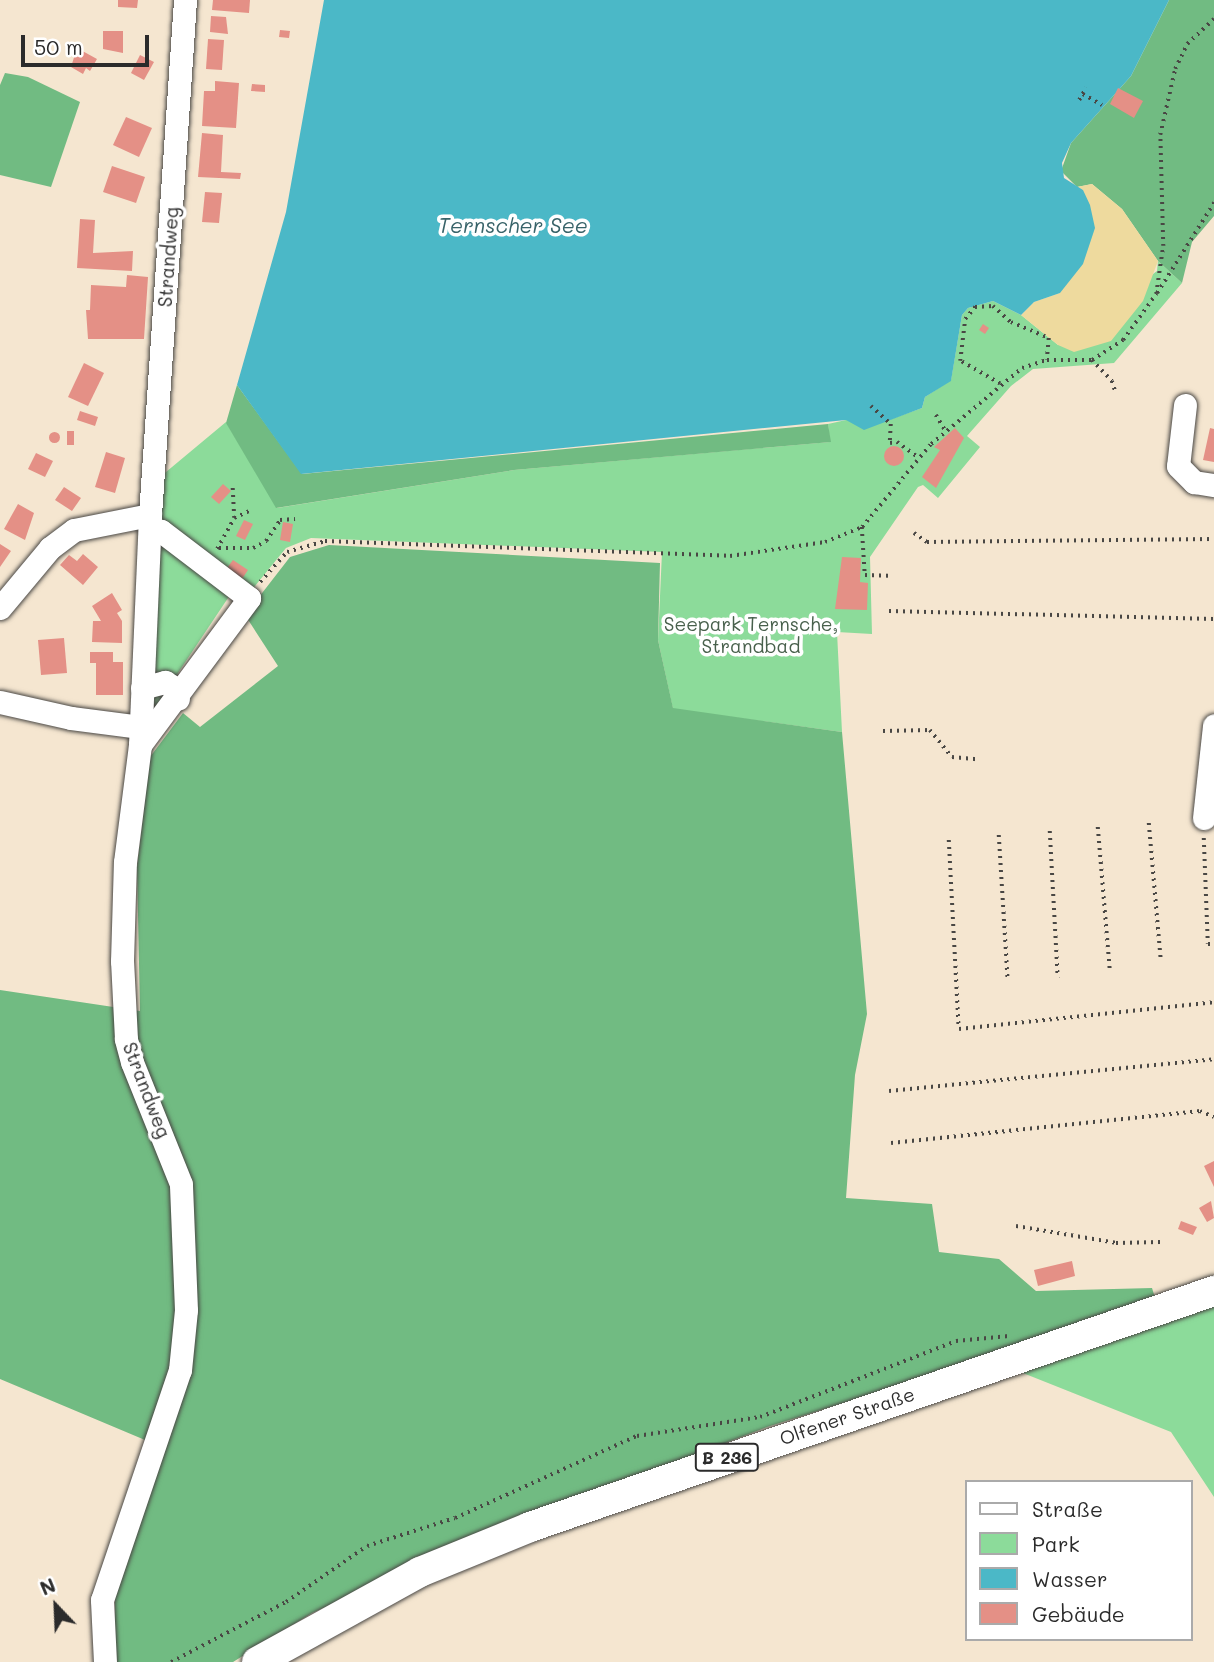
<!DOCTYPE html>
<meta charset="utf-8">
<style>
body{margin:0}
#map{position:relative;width:1214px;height:1662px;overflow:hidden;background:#f5e6d0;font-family:Mali,sans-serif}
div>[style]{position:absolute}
.green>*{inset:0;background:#8cdb9a}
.forest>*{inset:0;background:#71bb82}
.sand>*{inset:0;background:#eeda9e}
.water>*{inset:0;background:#4bb8c7}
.building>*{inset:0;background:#e49086}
.round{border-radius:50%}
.path>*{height:3.5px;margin-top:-1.75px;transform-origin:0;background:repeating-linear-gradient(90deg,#494744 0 2px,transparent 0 7px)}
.roads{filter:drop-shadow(0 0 2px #494744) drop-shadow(0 0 2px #494744)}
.minor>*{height:23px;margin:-11.5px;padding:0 11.5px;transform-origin:11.5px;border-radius:11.5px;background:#fff}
.major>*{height:30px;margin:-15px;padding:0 15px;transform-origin:15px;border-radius:15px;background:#fff}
span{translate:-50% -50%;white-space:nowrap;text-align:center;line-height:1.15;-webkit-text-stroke:7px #fff;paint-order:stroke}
.shield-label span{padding:2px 5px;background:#fff;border:2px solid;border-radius:5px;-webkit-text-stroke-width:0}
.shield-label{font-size:18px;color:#2b2b2b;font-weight:700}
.street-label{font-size:19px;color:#2b2b2b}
.park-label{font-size:19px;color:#48604c}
.water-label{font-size:21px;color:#386369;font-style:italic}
.legend{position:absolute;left:965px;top:1480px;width:228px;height:161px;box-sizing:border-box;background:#fff;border:2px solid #aaa;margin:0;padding:9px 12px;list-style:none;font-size:21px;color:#2b2b2b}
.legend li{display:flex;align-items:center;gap:14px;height:35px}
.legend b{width:35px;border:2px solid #aaa}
.north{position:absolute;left:21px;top:1571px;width:70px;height:70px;-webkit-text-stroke:5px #fff;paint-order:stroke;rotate:337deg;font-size:19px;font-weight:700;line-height:28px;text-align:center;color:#2b2b2b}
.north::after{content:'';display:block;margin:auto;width:24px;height:32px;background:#2b2b2b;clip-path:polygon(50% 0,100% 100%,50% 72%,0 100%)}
.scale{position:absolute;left:21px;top:35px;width:128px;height:32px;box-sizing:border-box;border:4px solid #2b2b2b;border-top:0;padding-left:9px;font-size:21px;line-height:24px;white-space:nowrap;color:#2b2b2b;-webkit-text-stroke:5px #fff;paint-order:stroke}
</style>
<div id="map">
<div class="green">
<i style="clip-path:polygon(1158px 261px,1182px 283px,1114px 363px,1033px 369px,1011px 386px,967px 436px,980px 447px,938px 498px,923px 485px,918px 487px,870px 557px,872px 634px,837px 632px,842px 732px,673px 709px,658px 640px,662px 552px,311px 538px,286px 548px,242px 602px,230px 595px,168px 688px,152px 725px,160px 477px,226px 422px,277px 508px,514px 470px,830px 442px,828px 424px,846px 420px,883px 422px,922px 408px,925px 397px,951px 380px,962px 315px,968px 308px,993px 301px,1021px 315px,1058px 345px,1157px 271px)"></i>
<i style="clip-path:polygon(1214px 1291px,1214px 1497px,1171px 1432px,1000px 1364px)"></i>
</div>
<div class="forest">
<i style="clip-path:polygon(1169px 0,1214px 0,1214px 216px,1192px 242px,1182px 283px,1158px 261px,1122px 209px,1092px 184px,1077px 187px,1061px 171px,1071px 143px,1131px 76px)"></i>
<i style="clip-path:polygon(5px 73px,28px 77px,80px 102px,51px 187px,0 175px,0 85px)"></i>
<i style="clip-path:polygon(237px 385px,302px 474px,828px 424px,831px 442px,514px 470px,276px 508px,226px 423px)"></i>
<i style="clip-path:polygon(329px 545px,660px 563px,658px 640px,673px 708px,842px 732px,867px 1014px,855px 1075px,846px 1198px,932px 1204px,939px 1252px,999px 1259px,1036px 1291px,1152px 1288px,1157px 1304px,767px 1427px,528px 1518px,312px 1613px,233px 1662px,115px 1662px,115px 1593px,145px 1440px,0 1379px,0 990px,140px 1011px,137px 867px,150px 757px,183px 713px,200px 727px,278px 666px,245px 615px,290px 557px)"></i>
</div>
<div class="sand">
<i style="clip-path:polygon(1092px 184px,1122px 209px,1158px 261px,1143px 301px,1111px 341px,1074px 352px,1058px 345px,1021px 315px,1034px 302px,1060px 293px,1083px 190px,1077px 187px)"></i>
</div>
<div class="water">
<i style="clip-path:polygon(324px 0,1169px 0,1131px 76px,1071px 143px,1062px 163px,1064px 178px,1083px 190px,1090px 205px,1095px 228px,1083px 264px,1060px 293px,1034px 302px,1021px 315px,993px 301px,968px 308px,962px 315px,951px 381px,925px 397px,922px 408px,864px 430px,846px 420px,301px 474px,237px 385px,286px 212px)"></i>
</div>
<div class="building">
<i style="clip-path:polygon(118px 0,138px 0,137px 8px,118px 7px)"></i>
<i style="clip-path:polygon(213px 0,250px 0,249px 13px,212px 10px)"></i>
<i style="clip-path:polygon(211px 16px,226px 17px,228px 34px,210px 32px)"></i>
<i style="clip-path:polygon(280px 30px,290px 31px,289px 38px,279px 37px)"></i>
<i style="clip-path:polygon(103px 31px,123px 31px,123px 53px,103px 49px)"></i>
<i style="clip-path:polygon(208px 39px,224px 40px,222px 70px,206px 69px)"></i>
<i style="clip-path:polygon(77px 48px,97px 59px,90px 71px,86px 68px,83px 74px,71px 67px)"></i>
<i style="clip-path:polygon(140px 55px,154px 62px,144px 80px,131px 73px)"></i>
<i style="clip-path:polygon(215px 81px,239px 83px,236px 128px,202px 126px,204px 91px,215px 91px)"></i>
<i style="clip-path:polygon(252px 84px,265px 85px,265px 92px,251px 91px)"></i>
<i style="clip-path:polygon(1118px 88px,1143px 101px,1134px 118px,1110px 104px)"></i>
<i style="clip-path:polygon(126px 117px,152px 128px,139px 157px,113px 145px)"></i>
<i style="clip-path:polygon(202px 133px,223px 135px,221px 172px,241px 173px,240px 179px,198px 177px)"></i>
<i style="clip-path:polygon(112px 166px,145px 177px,136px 203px,103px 192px)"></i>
<i style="clip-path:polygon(205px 192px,222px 193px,219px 223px,202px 222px)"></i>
<i style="clip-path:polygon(80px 219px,95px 220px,93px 253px,133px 251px,132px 271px,77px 268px)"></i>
<i style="clip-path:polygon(127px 275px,148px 277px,144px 339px,88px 339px,86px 310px,90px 310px,91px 285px,126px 287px)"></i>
<i style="clip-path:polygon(983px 324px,989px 328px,985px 334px,979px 330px)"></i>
<i style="clip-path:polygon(84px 363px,104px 373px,88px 406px,68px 397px)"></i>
<i style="clip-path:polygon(80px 411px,98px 417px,95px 426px,77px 420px)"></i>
<i style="clip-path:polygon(955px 428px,964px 438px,936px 488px,922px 477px,940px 450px,934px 447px)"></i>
<i style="clip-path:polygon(1210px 428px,1214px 429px,1214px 462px,1203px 460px)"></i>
<i style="clip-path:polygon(67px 431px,74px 431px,74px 445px,67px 445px)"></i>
<i class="round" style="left:48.5px;top:431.5px;width:11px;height:11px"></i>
<i class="round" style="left:884px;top:446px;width:20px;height:20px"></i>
<i style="clip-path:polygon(106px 452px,125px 458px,115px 493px,95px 487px)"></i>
<i style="clip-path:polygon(36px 453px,53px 461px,45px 477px,28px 469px)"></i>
<i style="clip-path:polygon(223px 484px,231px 491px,219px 504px,211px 497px)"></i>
<i style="clip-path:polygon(64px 487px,81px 498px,72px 511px,55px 500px)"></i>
<i style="clip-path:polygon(18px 504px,34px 513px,25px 540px,4px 529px)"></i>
<i style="clip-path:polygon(244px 520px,253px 524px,245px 540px,236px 536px)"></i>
<i style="clip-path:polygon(283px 522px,293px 524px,290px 542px,280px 540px)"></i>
<i style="clip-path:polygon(0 544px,11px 551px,0 567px)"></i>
<i style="clip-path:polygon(83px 554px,98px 567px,83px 585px,60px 565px,69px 555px,77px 561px)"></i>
<i style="clip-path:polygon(842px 557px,861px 558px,860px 582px,868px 583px,867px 610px,835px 609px)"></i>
<i style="clip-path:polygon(233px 560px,248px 570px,242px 579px,227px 568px)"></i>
<i style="clip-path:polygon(112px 593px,122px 610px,117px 613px,122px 621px,122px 643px,92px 642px,93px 621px,101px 621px,92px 606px)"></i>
<i style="clip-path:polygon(64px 638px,67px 673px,41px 675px,38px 640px)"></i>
<i style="clip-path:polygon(90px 652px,113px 652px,113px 662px,123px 662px,123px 695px,96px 695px,96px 663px,90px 663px)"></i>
<i style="clip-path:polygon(1214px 1161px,1214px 1187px,1204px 1166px)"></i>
<i style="clip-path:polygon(1211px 1201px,1214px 1218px,1207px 1222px,1199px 1208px)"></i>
<i style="clip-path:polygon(1181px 1221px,1197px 1227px,1193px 1235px,1178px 1229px)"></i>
<i style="clip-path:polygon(1072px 1261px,1075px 1276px,1038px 1286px,1034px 1270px)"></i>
</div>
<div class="path">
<i style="left:1083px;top:94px;width:22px;rotate:30deg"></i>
<i style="left:1079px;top:100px;width:14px;rotate:-60deg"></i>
<i style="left:1157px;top:293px;width:107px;rotate:-57.7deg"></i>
<i style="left:1092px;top:360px;width:37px;rotate:-33deg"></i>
<i style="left:1123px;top:340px;width:57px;rotate:-54.3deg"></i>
<i style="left:1156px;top:294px;width:49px;rotate:-81.7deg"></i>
<i style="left:1163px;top:246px;width:111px;rotate:-91.5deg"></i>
<i style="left:1160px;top:135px;width:68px;rotate:-77.2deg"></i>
<i style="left:1175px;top:69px;width:28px;rotate:-64deg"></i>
<i style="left:1187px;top:44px;width:37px;rotate:-43deg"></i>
<i style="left:1000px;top:384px;width:46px;rotate:-150.1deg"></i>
<i style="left:960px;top:361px;width:42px;rotate:-83.2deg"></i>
<i style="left:965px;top:319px;width:16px;rotate:-50deg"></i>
<i style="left:975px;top:307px;width:18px;rotate:-3deg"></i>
<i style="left:993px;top:306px;width:24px;rotate:42deg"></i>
<i style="left:1011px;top:322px;width:41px;rotate:22.8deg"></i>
<i style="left:1049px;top:338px;width:22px;rotate:95deg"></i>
<i style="left:871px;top:406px;width:27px;rotate:42deg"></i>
<i style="left:891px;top:424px;width:19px;rotate:93deg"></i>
<i style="left:890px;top:443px;width:7px;rotate:-8deg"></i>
<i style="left:897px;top:442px;width:26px;rotate:36deg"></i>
<i style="left:936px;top:415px;width:17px;rotate:59deg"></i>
<i style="left:234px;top:518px;width:19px;rotate:-25deg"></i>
<i style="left:862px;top:527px;width:48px;rotate:86.4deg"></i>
<i style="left:865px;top:575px;width:24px;rotate:2deg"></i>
<i style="left:914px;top:533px;width:16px;rotate:35deg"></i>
<i style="left:927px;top:542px;width:287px;rotate:-0.6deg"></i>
<i style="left:219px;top:548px;width:34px"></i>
<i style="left:253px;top:548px;width:15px;rotate:-28deg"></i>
<i style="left:266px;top:541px;width:25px;rotate:-56deg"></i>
<i style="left:280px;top:520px;width:15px;rotate:-4deg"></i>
<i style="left:217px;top:549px;width:35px;rotate:-61deg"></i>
<i style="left:234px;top:518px;width:33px;rotate:-93deg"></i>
<i style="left:260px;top:582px;width:40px;rotate:-48deg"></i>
<i style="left:287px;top:552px;width:40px;rotate:-16deg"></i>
<i style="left:325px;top:541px;width:405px;rotate:2.1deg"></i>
<i style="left:730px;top:556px;width:96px;rotate:-8.4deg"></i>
<i style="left:825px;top:542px;width:40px;rotate:-22deg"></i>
<i style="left:862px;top:527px;width:108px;rotate:-50.3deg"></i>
<i style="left:931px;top:444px;width:119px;rotate:-39.9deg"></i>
<i style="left:1022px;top:368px;width:26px;rotate:-18deg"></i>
<i style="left:1047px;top:360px;width:45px"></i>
<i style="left:1092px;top:360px;width:29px;rotate:46deg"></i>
<i style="left:1112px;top:381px;width:13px;rotate:72deg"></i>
<i style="left:889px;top:611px;width:325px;rotate:1.4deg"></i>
<i style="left:883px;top:731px;width:47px;rotate:-1.2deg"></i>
<i style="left:930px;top:730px;width:35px;rotate:51deg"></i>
<i style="left:952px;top:757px;width:25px;rotate:5deg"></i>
<i style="left:1149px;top:823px;width:137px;rotate:85deg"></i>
<i style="left:1098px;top:827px;width:143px;rotate:85.2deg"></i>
<i style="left:1050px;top:831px;width:147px;rotate:86.9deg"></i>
<i style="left:999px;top:835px;width:146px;rotate:86.5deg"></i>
<i style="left:1204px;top:838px;width:106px;rotate:87.8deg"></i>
<i style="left:1208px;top:944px;width:6px"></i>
<i style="left:949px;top:840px;width:189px;rotate:87deg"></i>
<i style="left:959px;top:1029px;width:256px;rotate:-6deg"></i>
<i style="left:889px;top:1091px;width:327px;rotate:-5.6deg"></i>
<i style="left:891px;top:1143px;width:311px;rotate:-5.9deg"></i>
<i style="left:1200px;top:1111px;width:15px;rotate:23deg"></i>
<i style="left:1016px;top:1226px;width:101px;rotate:9.6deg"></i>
<i style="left:1116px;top:1243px;width:44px;rotate:-1.3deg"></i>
<i style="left:171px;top:1662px;width:130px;rotate:-27.6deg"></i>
<i style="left:286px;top:1602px;width:98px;rotate:-34.7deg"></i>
<i style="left:367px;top:1546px;width:92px;rotate:-17.7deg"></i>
<i style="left:455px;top:1518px;width:200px;rotate:-24.3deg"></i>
<i style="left:637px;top:1436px;width:124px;rotate:-8.8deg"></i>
<i style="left:760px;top:1417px;width:210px;rotate:-21.2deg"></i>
<i style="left:956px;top:1341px;width:53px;rotate:-5.4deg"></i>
</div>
<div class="roads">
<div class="minor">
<i style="left:1185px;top:405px;width:61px;rotate:96.5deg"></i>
<i style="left:1178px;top:466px;width:23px;rotate:45deg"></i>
<i style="left:1194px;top:482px;width:20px;rotate:9deg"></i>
<i style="left:0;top:608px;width:78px;rotate:-50.2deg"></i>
<i style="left:50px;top:548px;width:30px;rotate:-37deg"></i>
<i style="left:74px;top:530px;width:77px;rotate:-11.2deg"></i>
<i style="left:142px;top:688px;width:24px;rotate:-15deg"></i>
<i style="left:165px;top:682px;width:12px;rotate:31deg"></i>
<i style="left:175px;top:688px;width:11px;rotate:75deg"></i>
<i style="left:0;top:702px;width:73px;rotate:12.7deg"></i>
<i style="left:71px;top:718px;width:70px;rotate:7.4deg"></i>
<i style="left:140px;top:745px;width:183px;rotate:-53.4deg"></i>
<i style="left:249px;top:598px;width:111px;rotate:-142.7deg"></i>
<i style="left:161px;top:531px;width:11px;rotate:-165deg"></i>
<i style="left:1204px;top:818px;width:93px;rotate:-83.8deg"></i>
<i style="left:105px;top:1662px;width:62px;rotate:-92.8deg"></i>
<i style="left:102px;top:1600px;width:243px;rotate:-71.3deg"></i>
<i style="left:180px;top:1370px;width:60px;rotate:-84.3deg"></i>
<i style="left:186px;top:1310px;width:126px;rotate:-92.3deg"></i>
<i style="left:181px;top:1184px;width:131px;rotate:-111.9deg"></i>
<i style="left:132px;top:1062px;width:24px;rotate:-105deg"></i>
<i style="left:126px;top:1039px;width:78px;rotate:-92.9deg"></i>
<i style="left:122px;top:961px;width:99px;rotate:-88.3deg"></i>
<i style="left:125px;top:862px;width:118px;rotate:-82.7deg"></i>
<i style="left:140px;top:745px;width:230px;rotate:-87.5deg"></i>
<i style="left:150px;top:515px;width:516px;rotate:-86.11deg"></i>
</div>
<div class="major">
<i style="left:257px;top:1662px;width:186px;rotate:-28.9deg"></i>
<i style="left:420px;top:1572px;width:119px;rotate:-22.2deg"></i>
<i style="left:530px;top:1527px;width:724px;rotate:-19.04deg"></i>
</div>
</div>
<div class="shield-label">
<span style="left:727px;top:1457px">B 236</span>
</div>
<div class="street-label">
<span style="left:168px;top:257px;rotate:-86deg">Strandweg</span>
<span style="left:147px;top:1090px;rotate:69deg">Strandweg</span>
<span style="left:847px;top:1416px;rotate:-19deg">Olfener Straße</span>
</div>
<div class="park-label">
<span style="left:751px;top:635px">Seepark Ternsche,<br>Strandbad</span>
</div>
<div class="water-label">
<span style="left:513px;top:225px">Ternscher See</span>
</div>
<ul class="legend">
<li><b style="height:9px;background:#fff"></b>Straße</li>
<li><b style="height:19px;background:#8cdb9a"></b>Park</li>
<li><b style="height:19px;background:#4bb8c7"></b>Wasser</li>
<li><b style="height:19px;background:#e49086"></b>Gebäude</li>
</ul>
<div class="north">N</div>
<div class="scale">50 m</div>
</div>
